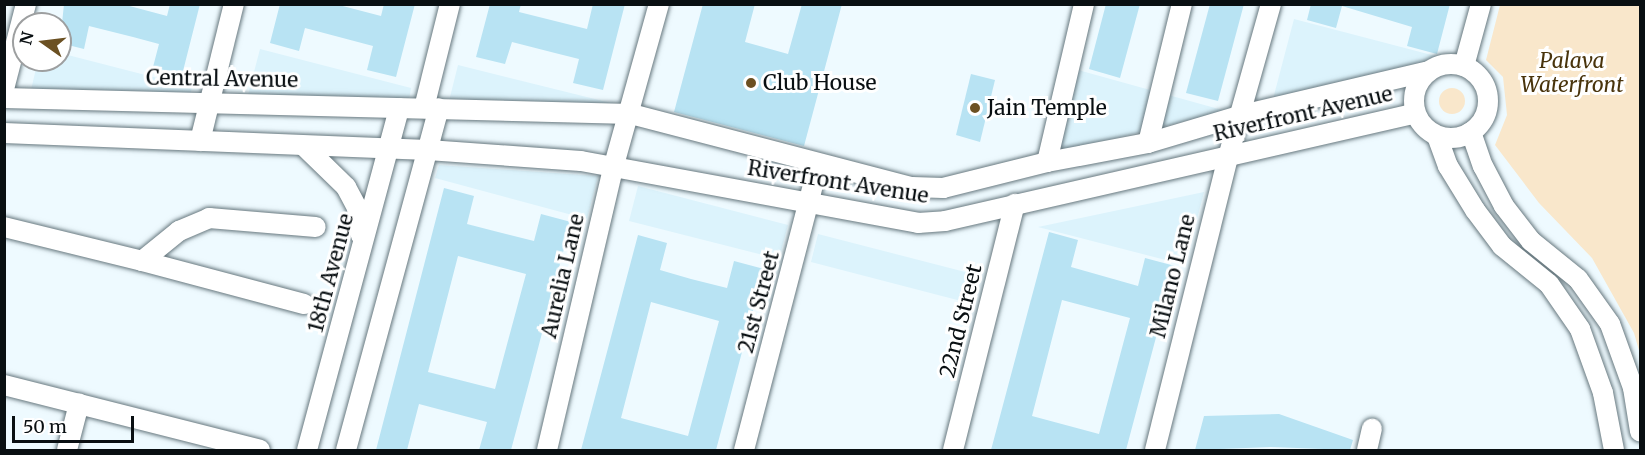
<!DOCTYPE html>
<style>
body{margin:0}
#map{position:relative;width:1645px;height:455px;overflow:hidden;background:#eefaff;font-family:Merriweather,serif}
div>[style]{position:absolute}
.built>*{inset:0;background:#dcf3fc}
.green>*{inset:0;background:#f9e7cb}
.round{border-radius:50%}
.building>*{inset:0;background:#b8e3f3}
.roads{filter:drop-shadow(0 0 2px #67787f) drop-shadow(0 0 2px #67787f)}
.street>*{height:20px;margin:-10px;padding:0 10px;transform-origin:10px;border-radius:10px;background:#fff}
.street>.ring{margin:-10px;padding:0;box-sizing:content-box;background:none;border:20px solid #fff;border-radius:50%}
.dots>*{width:16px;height:16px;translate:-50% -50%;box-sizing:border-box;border:3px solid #fff;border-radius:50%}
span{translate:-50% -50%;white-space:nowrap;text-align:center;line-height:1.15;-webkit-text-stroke:6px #fff;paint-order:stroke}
.park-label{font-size:21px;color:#49340c;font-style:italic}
.street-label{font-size:21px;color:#090f12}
.poi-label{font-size:21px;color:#090f12}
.left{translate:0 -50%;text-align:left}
.frame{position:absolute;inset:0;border:6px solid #090f12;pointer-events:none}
.north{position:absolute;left:12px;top:12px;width:60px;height:60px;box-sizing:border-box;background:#fff;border:2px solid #9d9fa0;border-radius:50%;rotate:284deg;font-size:16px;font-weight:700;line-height:24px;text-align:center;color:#090f12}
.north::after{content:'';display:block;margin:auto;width:21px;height:27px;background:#6b5022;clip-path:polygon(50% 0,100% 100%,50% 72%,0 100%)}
.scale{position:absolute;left:12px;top:416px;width:122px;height:27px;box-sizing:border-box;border:3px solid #090f12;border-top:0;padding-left:8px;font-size:18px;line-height:21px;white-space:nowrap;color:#090f12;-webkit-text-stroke:4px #fff;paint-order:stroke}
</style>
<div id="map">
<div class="built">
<i style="clip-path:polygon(1294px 19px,1447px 59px,1273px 99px)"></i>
<i style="clip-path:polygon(260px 49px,411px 88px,409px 100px,248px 95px)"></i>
<i style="clip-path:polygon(60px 53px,192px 87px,190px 96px,31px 90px,38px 60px,60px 60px)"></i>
<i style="clip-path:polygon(458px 65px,615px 104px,449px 101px)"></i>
<i style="clip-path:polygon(1078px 70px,1226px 111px,1055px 153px)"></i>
<i style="clip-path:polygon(439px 165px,598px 176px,587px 219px,435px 178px)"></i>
<i style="clip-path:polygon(638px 186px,788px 225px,779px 259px,629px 221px)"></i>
<i style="clip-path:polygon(1204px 192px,1185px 265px,1038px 227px)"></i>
<i style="clip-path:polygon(818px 234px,973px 274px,965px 302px,811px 262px)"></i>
</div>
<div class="green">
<i style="clip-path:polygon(1500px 5px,1640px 5px,1640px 354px,1634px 333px,1592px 258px,1539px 203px,1495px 145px,1507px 115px,1503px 77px,1486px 60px)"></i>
<i class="round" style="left:1439px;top:88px;width:26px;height:26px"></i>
</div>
<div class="building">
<i style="clip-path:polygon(64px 4px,122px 4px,167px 16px,170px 4px,200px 4px,182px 75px,153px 67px,159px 44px,133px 37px,89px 26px,84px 49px,60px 43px)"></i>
<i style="clip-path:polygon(280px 4px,335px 4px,381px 16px,384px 4px,415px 4px,396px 77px,367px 70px,373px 46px,305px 28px,299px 51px,270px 43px)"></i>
<i style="clip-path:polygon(490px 4px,521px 4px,519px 12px,587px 29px,593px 4px,625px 4px,603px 90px,573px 83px,579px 59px,555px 53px,512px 42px,505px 64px,476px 57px)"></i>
<i style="clip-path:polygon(703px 4px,755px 4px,745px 42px,788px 54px,802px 4px,842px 4px,804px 146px,674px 112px)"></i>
<i style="clip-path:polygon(1106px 4px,1140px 4px,1120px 78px,1089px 69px)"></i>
<i style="clip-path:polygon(1210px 4px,1244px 4px,1218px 101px,1186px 93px)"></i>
<i style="clip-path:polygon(1311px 4px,1450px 4px,1437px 54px,1407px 46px,1412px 27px,1342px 6px,1336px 28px,1307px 20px)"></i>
<i style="clip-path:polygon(971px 74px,995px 80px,980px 142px,956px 135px)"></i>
<i style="clip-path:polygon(evenodd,444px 188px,474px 196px,467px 224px,498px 232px,534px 241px,541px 214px,571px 222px,530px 379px,511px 450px,479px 450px,487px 422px,419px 404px,407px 450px,376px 450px,444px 188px,458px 256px,526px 274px,495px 389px,428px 372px,458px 256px)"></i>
<i style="clip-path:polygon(evenodd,1049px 232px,1078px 240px,1071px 267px,1138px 286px,1145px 258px,1175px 266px,1126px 450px,991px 450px,1049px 232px,1062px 300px,1130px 318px,1099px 434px,1032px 416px,1062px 300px)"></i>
<i style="clip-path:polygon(evenodd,638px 235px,667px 243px,660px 270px,691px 279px,727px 288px,734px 261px,764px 269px,716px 450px,581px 450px,638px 235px,651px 302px,719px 321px,688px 436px,621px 418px,651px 302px)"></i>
<i style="clip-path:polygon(1279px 414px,1353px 440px,1350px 450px,1271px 447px,1195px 450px,1204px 416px)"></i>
</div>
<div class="roads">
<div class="street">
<i class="ring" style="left:1414px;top:64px;width:54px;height:54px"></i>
<i style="left:1464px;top:66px;width:64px;rotate:-74.7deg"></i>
<i style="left:4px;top:89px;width:88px;rotate:-75.5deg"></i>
<i style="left:4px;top:98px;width:627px;rotate:1.46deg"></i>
<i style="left:631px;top:114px;width:290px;rotate:14.6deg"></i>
<i style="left:912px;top:187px;width:31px;rotate:2deg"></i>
<i style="left:943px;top:188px;width:107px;rotate:-14deg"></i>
<i style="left:1047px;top:162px;width:103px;rotate:-10.7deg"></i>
<i style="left:1148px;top:143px;width:98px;rotate:-16.6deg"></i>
<i style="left:1242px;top:115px;width:189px;rotate:-13.2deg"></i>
<i style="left:424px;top:108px;width:107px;rotate:-76deg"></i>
<i style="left:1471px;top:132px;width:36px;rotate:71deg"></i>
<i style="left:1483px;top:166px;width:45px;rotate:62.3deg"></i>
<i style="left:1504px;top:206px;width:44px;rotate:52.4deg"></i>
<i style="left:1531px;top:241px;width:60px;rotate:39deg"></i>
<i style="left:1578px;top:279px;width:55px;rotate:54.6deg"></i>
<i style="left:1610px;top:324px;width:68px;rotate:70.2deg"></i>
<i style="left:1633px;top:388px;width:44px;rotate:80.8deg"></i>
<i style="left:4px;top:133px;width:424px;rotate:2.3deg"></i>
<i style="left:428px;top:150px;width:153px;rotate:4.1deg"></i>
<i style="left:581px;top:161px;width:343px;rotate:10.4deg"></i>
<i style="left:918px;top:223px;width:27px;rotate:-4deg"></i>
<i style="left:945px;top:221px;width:482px;rotate:-12.9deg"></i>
<i style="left:1437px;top:136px;width:32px;rotate:70deg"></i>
<i style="left:1448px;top:166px;width:52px;rotate:58.5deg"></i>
<i style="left:1475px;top:210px;width:45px;rotate:53.1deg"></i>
<i style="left:1502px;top:246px;width:60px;rotate:39deg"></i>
<i style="left:1549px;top:284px;width:55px;rotate:55.4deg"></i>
<i style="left:1580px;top:329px;width:68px;rotate:70.2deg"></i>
<i style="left:1603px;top:393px;width:58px;rotate:79.1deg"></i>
<i style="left:200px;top:141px;width:141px;rotate:-76.1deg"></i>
<i style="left:1148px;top:143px;width:143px;rotate:-76.3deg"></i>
<i style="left:304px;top:146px;width:59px;rotate:44.3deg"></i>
<i style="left:346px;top:187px;width:24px;rotate:62deg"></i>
<i style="left:357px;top:208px;width:27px;rotate:82deg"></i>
<i style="left:1047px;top:162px;width:162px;rotate:-76.8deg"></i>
<i style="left:4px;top:227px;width:142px;rotate:13.8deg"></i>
<i style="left:304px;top:304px;width:168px;rotate:-165.1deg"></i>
<i style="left:142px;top:261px;width:48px;rotate:-39deg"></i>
<i style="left:179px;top:231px;width:33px;rotate:-23deg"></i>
<i style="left:209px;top:218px;width:107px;rotate:4.8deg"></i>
<i style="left:4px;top:385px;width:264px;rotate:14.2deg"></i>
<i style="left:67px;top:450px;width:48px;rotate:-75.4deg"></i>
<i style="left:307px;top:450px;width:354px;rotate:-74.9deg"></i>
<i style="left:346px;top:450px;width:354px;rotate:-74.8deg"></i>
<i style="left:547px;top:450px;width:293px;rotate:-76.8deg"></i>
<i style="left:614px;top:165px;width:167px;rotate:-74.4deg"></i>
<i style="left:744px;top:450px;width:294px;rotate:-75.4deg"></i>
<i style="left:953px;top:450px;width:254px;rotate:-75.9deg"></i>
<i style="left:1155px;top:450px;width:302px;rotate:-76deg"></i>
<i style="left:1228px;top:157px;width:159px;rotate:-74.3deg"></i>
<i style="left:1367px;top:450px;width:22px;rotate:-77deg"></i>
</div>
</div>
<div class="dots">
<i style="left:751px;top:83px;background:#6b5022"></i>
<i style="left:975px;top:108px;background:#6b5022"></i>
</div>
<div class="park-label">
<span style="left:1572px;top:73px">Palava<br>Waterfront</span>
</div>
<div class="street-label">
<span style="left:222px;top:79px;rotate:1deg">Central Avenue</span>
<span style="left:1303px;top:114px;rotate:-13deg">Riverfront Avenue</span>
<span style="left:838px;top:182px;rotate:9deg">Riverfront Avenue</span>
<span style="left:331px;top:273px;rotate:-75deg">18th Avenue</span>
<span style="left:563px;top:276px;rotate:-77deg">Aurelia Lane</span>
<span style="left:1173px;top:276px;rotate:-76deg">Milano Lane</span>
<span style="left:759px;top:302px;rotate:-75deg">21st Street</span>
<span style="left:961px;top:321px;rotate:-76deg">22nd Street</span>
</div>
<div class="poi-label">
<span class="left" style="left:763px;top:83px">Club House</span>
<span class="left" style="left:987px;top:108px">Jain Temple</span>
</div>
<div class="frame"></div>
<div class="north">N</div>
<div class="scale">50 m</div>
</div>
